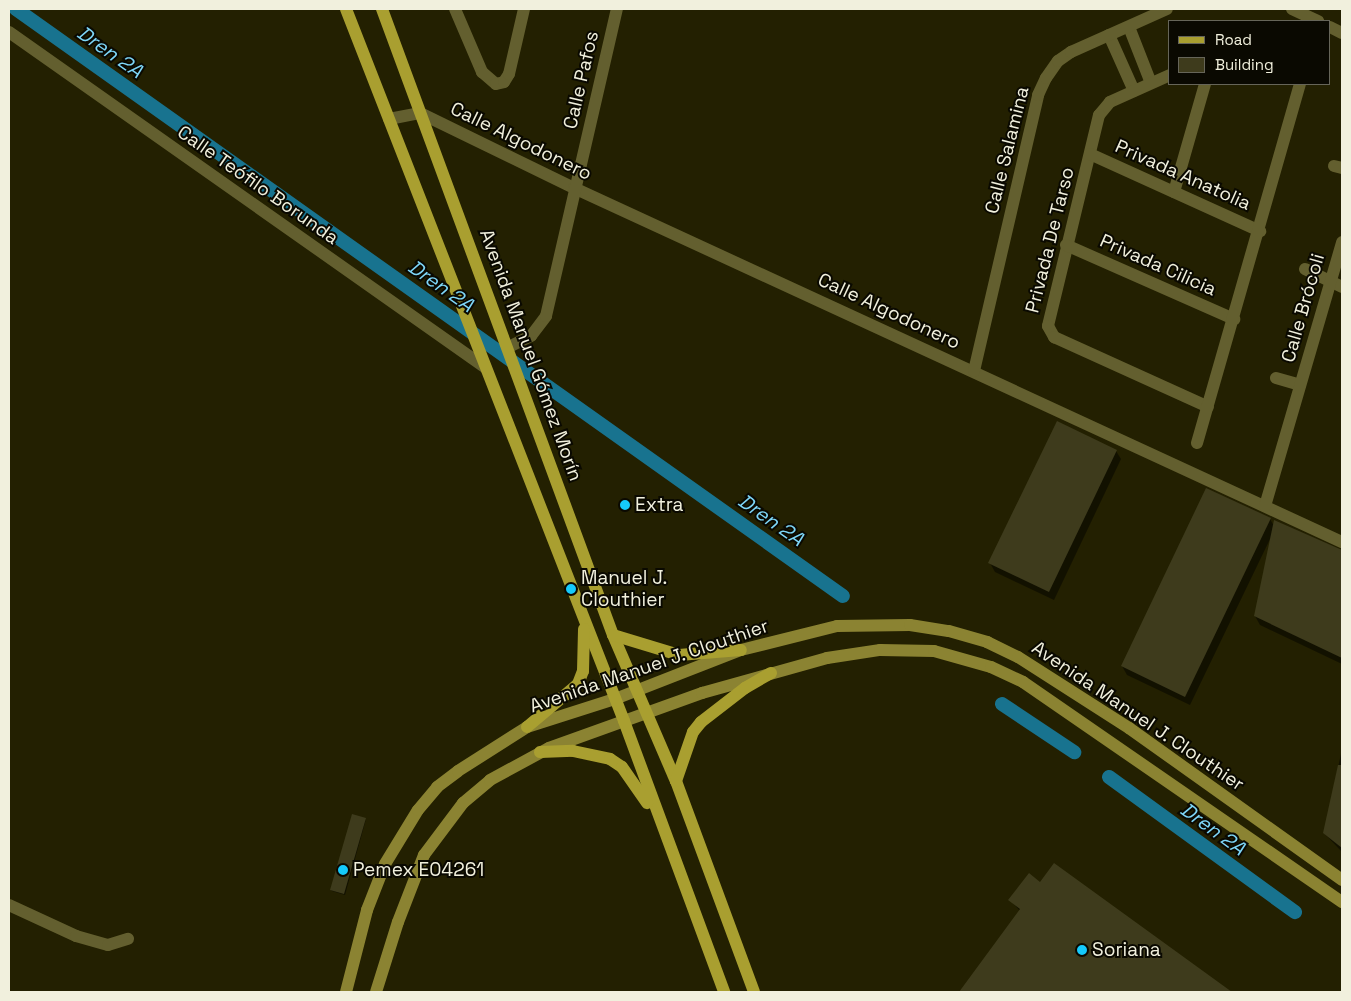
<!DOCTYPE html>
<meta charset="utf-8">
<style>
body{margin:0}
#map{position:relative;width:1351px;height:1001px;overflow:hidden;background:#232001;font-family:"Space Grotesk",sans-serif}
div>[style]{position:absolute}
.shadow>*{inset:0;background:#0007}
.canal>*{height:14px;margin:-7px;padding:0 7px;transform-origin:7px;border-radius:7px;background:#18738f}
.building>*{inset:0;background:#3e3b1c}
.street>*{height:12px;margin:-6px;padding:0 6px;transform-origin:6px;border-radius:6px;background:#635f2f}
.secondary>*{height:12px;margin:-6px;padding:0 6px;transform-origin:6px;border-radius:6px;background:#8b8332}
.primary>*{height:12px;margin:-6px;padding:0 6px;transform-origin:6px;border-radius:6px;background:#a99f30}
.dots>*{width:14px;height:14px;translate:-50% -50%;box-sizing:border-box;border:2px solid #0a0901;border-radius:50%}
span{translate:-50% -50%;white-space:nowrap;text-align:center;line-height:1.15;-webkit-text-stroke:4px #0a0901;paint-order:stroke}
.street-label{font-size:19px;color:#f1f0dd}
.poi-label{font-size:19px;color:#f1f0dd}
.left{translate:0 -50%;text-align:left}
.water-label{font-size:20px;color:#7ed6f7;font-style:italic}
.frame{position:absolute;inset:0;border:10px solid #f1f0dd;pointer-events:none}
.legend{position:absolute;left:1168px;top:20px;width:162px;height:65px;box-sizing:border-box;background:#0a0901;border:1px solid #666559;margin:0;padding:6px 9px;list-style:none;font-size:15px;color:#f1f0dd}
.legend li{display:flex;align-items:center;gap:10px;height:25px}
.legend b{width:25px;border:1px solid #666559}
</style>
<div id="map">
<div class="shadow">
<i style="clip-path:polygon(1116px 451px,1121px 459px,1054px 600px,995px 572px,990px 563px)"></i>
<i style="clip-path:polygon(1270px 519px,1274px 526px,1275px 522px,1342px 552px,1342px 664px,1260px 625px,1255px 616px,1271px 537px,1190px 705px,1127px 675px,1122px 666px)"></i>
<i style="clip-path:polygon(1342px 749px,1342px 852px,1324px 833px)"></i>
<i style="clip-path:polygon(366px 819px,345px 895px,332px 891px,331px 890px)"></i>
<i style="clip-path:polygon(1054px 864px,1230px 992px,961px 992px,1020px 911px,1010px 900px,1041px 884px)"></i>
</div>
<div class="canal">
<i style="left:16px;top:9px;width:1014px;rotate:35.37deg"></i>
<i style="left:1002px;top:704px;width:87px;rotate:33.7deg"></i>
<i style="left:1109px;top:777px;width:230px;rotate:36deg"></i>
</div>
<div class="building">
<i style="clip-path:polygon(1057px 421px,1117px 450px,1049px 592px,988px 563px)"></i>
<i style="clip-path:polygon(1206px 488px,1271px 518px,1185px 697px,1121px 666px)"></i>
<i style="clip-path:polygon(1274px 520px,1342px 550px,1342px 658px,1254px 616px)"></i>
<i style="clip-path:polygon(1338px 765px,1342px 765px,1342px 848px,1323px 833px)"></i>
<i style="clip-path:polygon(352px 814px,366px 818px,344px 894px,330px 890px)"></i>
<i style="clip-path:polygon(1054px 863px,1232px 992px,959px 992px,1020px 909px,1008px 900px,1029px 873px,1040px 882px)"></i>
</div>
<div class="street">
<i style="left:455px;top:9px;width:69px;rotate:66.8deg"></i>
<i style="left:482px;top:72px;width:18px;rotate:41deg"></i>
<i style="left:496px;top:84px;width:8px;rotate:-14deg"></i>
<i style="left:504px;top:82px;width:9px;rotate:-58deg"></i>
<i style="left:509px;top:74px;width:67px;rotate:-77deg"></i>
<i style="left:1292px;top:9px;width:29px;rotate:25deg"></i>
<i style="left:1129px;top:27px;width:60px;rotate:68.6deg"></i>
<i style="left:1330px;top:27px;width:13px;rotate:27deg"></i>
<i style="left:9px;top:32px;width:583px;rotate:35.16deg"></i>
<i style="left:1109px;top:35px;width:61px;rotate:65.9deg"></i>
<i style="left:1170px;top:75px;width:66px;rotate:155.8deg"></i>
<i style="left:1110px;top:102px;width:17px;rotate:130deg"></i>
<i style="left:1099px;top:115px;width:217px;rotate:103.6deg"></i>
<i style="left:1048px;top:326px;width:13px;rotate:61deg"></i>
<i style="left:1054px;top:337px;width:169px;rotate:24.4deg"></i>
<i style="left:389px;top:119px;width:32px;rotate:-11deg"></i>
<i style="left:420px;top:113px;width:171px;rotate:26deg"></i>
<i style="left:574px;top:188px;width:846px;rotate:24.75deg"></i>
<i style="left:1090px;top:154px;width:187px;rotate:24.4deg"></i>
<i style="left:1334px;top:166px;width:8px;rotate:14deg"></i>
<i style="left:1174px;top:192px;width:112px;rotate:-74deg"></i>
<i style="left:1066px;top:245px;width:184px;rotate:23.8deg"></i>
<i style="left:1305px;top:269px;width:41px;rotate:25.9deg"></i>
<i style="left:509px;top:347px;width:25px;rotate:-27deg"></i>
<i style="left:531px;top:336px;width:25px;rotate:-53deg"></i>
<i style="left:546px;top:316px;width:315px;rotate:-77deg"></i>
<i style="left:974px;top:371px;width:283px;rotate:-76.9deg"></i>
<i style="left:1038px;top:95px;width:19px;rotate:-65deg"></i>
<i style="left:1046px;top:78px;width:21px;rotate:-55deg"></i>
<i style="left:1058px;top:61px;width:16px;rotate:-35deg"></i>
<i style="left:1071px;top:52px;width:105px;rotate:-24.1deg"></i>
<i style="left:1276px;top:378px;width:25px;rotate:16deg"></i>
<i style="left:1197px;top:443px;width:373px;rotate:-74deg"></i>
<i style="left:1265px;top:506px;width:275px;rotate:-73.7deg"></i>
<i style="left:9px;top:905px;width:74px;rotate:24.8deg"></i>
<i style="left:76px;top:936px;width:33px;rotate:16deg"></i>
<i style="left:108px;top:945px;width:21px;rotate:-17deg"></i>
</div>
<div class="secondary">
<i style="left:346px;top:992px;width:85px;rotate:-75.6deg"></i>
<i style="left:367px;top:910px;width:49px;rotate:-68.6deg"></i>
<i style="left:385px;top:864px;width:63px;rotate:-58.6deg"></i>
<i style="left:418px;top:810px;width:30px;rotate:-50deg"></i>
<i style="left:437px;top:787px;width:26px;rotate:-37deg"></i>
<i style="left:458px;top:771px;width:82px;rotate:-32.5deg"></i>
<i style="left:527px;top:727px;width:92px;rotate:-17.7deg"></i>
<i style="left:615px;top:699px;width:135px;rotate:-21.3deg"></i>
<i style="left:741px;top:650px;width:99px;rotate:-14deg"></i>
<i style="left:837px;top:626px;width:73px;rotate:-0.8deg"></i>
<i style="left:910px;top:625px;width:39px;rotate:9deg"></i>
<i style="left:949px;top:631px;width:40px;rotate:16deg"></i>
<i style="left:987px;top:642px;width:34px;rotate:26deg"></i>
<i style="left:1018px;top:657px;width:132px;rotate:32.6deg"></i>
<i style="left:1129px;top:728px;width:262px;rotate:35.5deg"></i>
<i style="left:376px;top:992px;width:73px;rotate:-72.6deg"></i>
<i style="left:398px;top:922px;width:72px;rotate:-68.8deg"></i>
<i style="left:424px;top:855px;width:65px;rotate:-53.1deg"></i>
<i style="left:463px;top:803px;width:35px;rotate:-40deg"></i>
<i style="left:490px;top:780px;width:67px;rotate:-28.5deg"></i>
<i style="left:549px;top:748px;width:163px;rotate:-19.8deg"></i>
<i style="left:702px;top:693px;width:130px;rotate:-15.6deg"></i>
<i style="left:827px;top:658px;width:54px;rotate:-8.6deg"></i>
<i style="left:880px;top:650px;width:54px;rotate:1.1deg"></i>
<i style="left:934px;top:651px;width:59px;rotate:15.7deg"></i>
<i style="left:991px;top:667px;width:35px;rotate:25deg"></i>
<i style="left:1023px;top:682px;width:388px;rotate:34.6deg"></i>
</div>
<div class="primary">
<i style="left:346px;top:9px;width:764px;rotate:68.67deg"></i>
<i style="left:624px;top:721px;width:289px;rotate:69.7deg"></i>
<i style="left:382px;top:9px;width:667px;rotate:69.75deg"></i>
<i style="left:613px;top:635px;width:159px;rotate:66.7deg"></i>
<i style="left:676px;top:781px;width:225px;rotate:69.7deg"></i>
<i style="left:613px;top:635px;width:69px;rotate:16.9deg"></i>
<i style="left:679px;top:655px;width:62px;rotate:-4.6deg"></i>
<i style="left:527px;top:727px;width:67px;rotate:-40.1deg"></i>
<i style="left:578px;top:684px;width:14px;rotate:-69deg"></i>
<i style="left:583px;top:671px;width:42px;rotate:-88.6deg"></i>
<i style="left:540px;top:752px;width:33px;rotate:-2deg"></i>
<i style="left:573px;top:751px;width:38px;rotate:12deg"></i>
<i style="left:610px;top:759px;width:14px;rotate:34deg"></i>
<i style="left:622px;top:767px;width:44px;rotate:55.2deg"></i>
<i style="left:676px;top:781px;width:52px;rotate:-70.9deg"></i>
<i style="left:693px;top:732px;width:13px;rotate:-51deg"></i>
<i style="left:701px;top:722px;width:56px;rotate:-37.7deg"></i>
<i style="left:745px;top:688px;width:30px;rotate:-30deg"></i>
</div>
<div class="dots">
<i style="left:625px;top:505px;background:#15cafb"></i>
<i style="left:571px;top:589px;background:#15cafb"></i>
<i style="left:343px;top:870px;background:#15cafb"></i>
<i style="left:1082px;top:950px;background:#15cafb"></i>
</div>
<div class="street-label">
<span style="left:581px;top:80px;rotate:-77deg">Calle Pafos</span>
<span style="left:521px;top:141px;rotate:26deg">Calle Algodonero</span>
<span style="left:1007px;top:150px;rotate:-76deg">Calle Salamina</span>
<span style="left:1183px;top:175px;rotate:24deg">Privada Anatolia</span>
<span style="left:258px;top:185px;rotate:35deg">Calle Teófilo Borunda</span>
<span style="left:1050px;top:240px;rotate:-76deg">Privada De Tarso</span>
<span style="left:1158px;top:265px;rotate:24deg">Privada Cilicia</span>
<span style="left:1303px;top:308px;rotate:-74deg">Calle Brócoli</span>
<span style="left:889px;top:311px;rotate:25deg">Calle Algodonero</span>
<span style="left:531px;top:355px;rotate:70deg">Avenida Manuel Gómez Morín</span>
<span style="left:649px;top:666px;rotate:-19deg">Avenida Manuel J. Clouthier</span>
<span style="left:1138px;top:716px;rotate:34deg">Avenida Manuel J. Clouthier</span>
</div>
<div class="poi-label">
<span class="left" style="left:635px;top:505px">Extra</span>
<span class="left" style="left:581px;top:589px">Manuel J.<br>Clouthier</span>
<span class="left" style="left:353px;top:870px">Pemex E04261</span>
<span class="left" style="left:1092px;top:950px">Soriana</span>
</div>
<div class="water-label">
<span style="left:110px;top:52px;rotate:35deg">Dren 2A</span>
<span style="left:441px;top:286px;rotate:35deg">Dren 2A</span>
<span style="left:771px;top:520px;rotate:35deg">Dren 2A</span>
<span style="left:1213px;top:829px;rotate:36deg">Dren 2A</span>
</div>
<div class="frame"></div>
<ul class="legend">
<li><b style="height:6px;background:#a99f30"></b>Road</li>
<li><b style="height:14px;background:#3e3b1c"></b>Building</li>
</ul>
</div>
